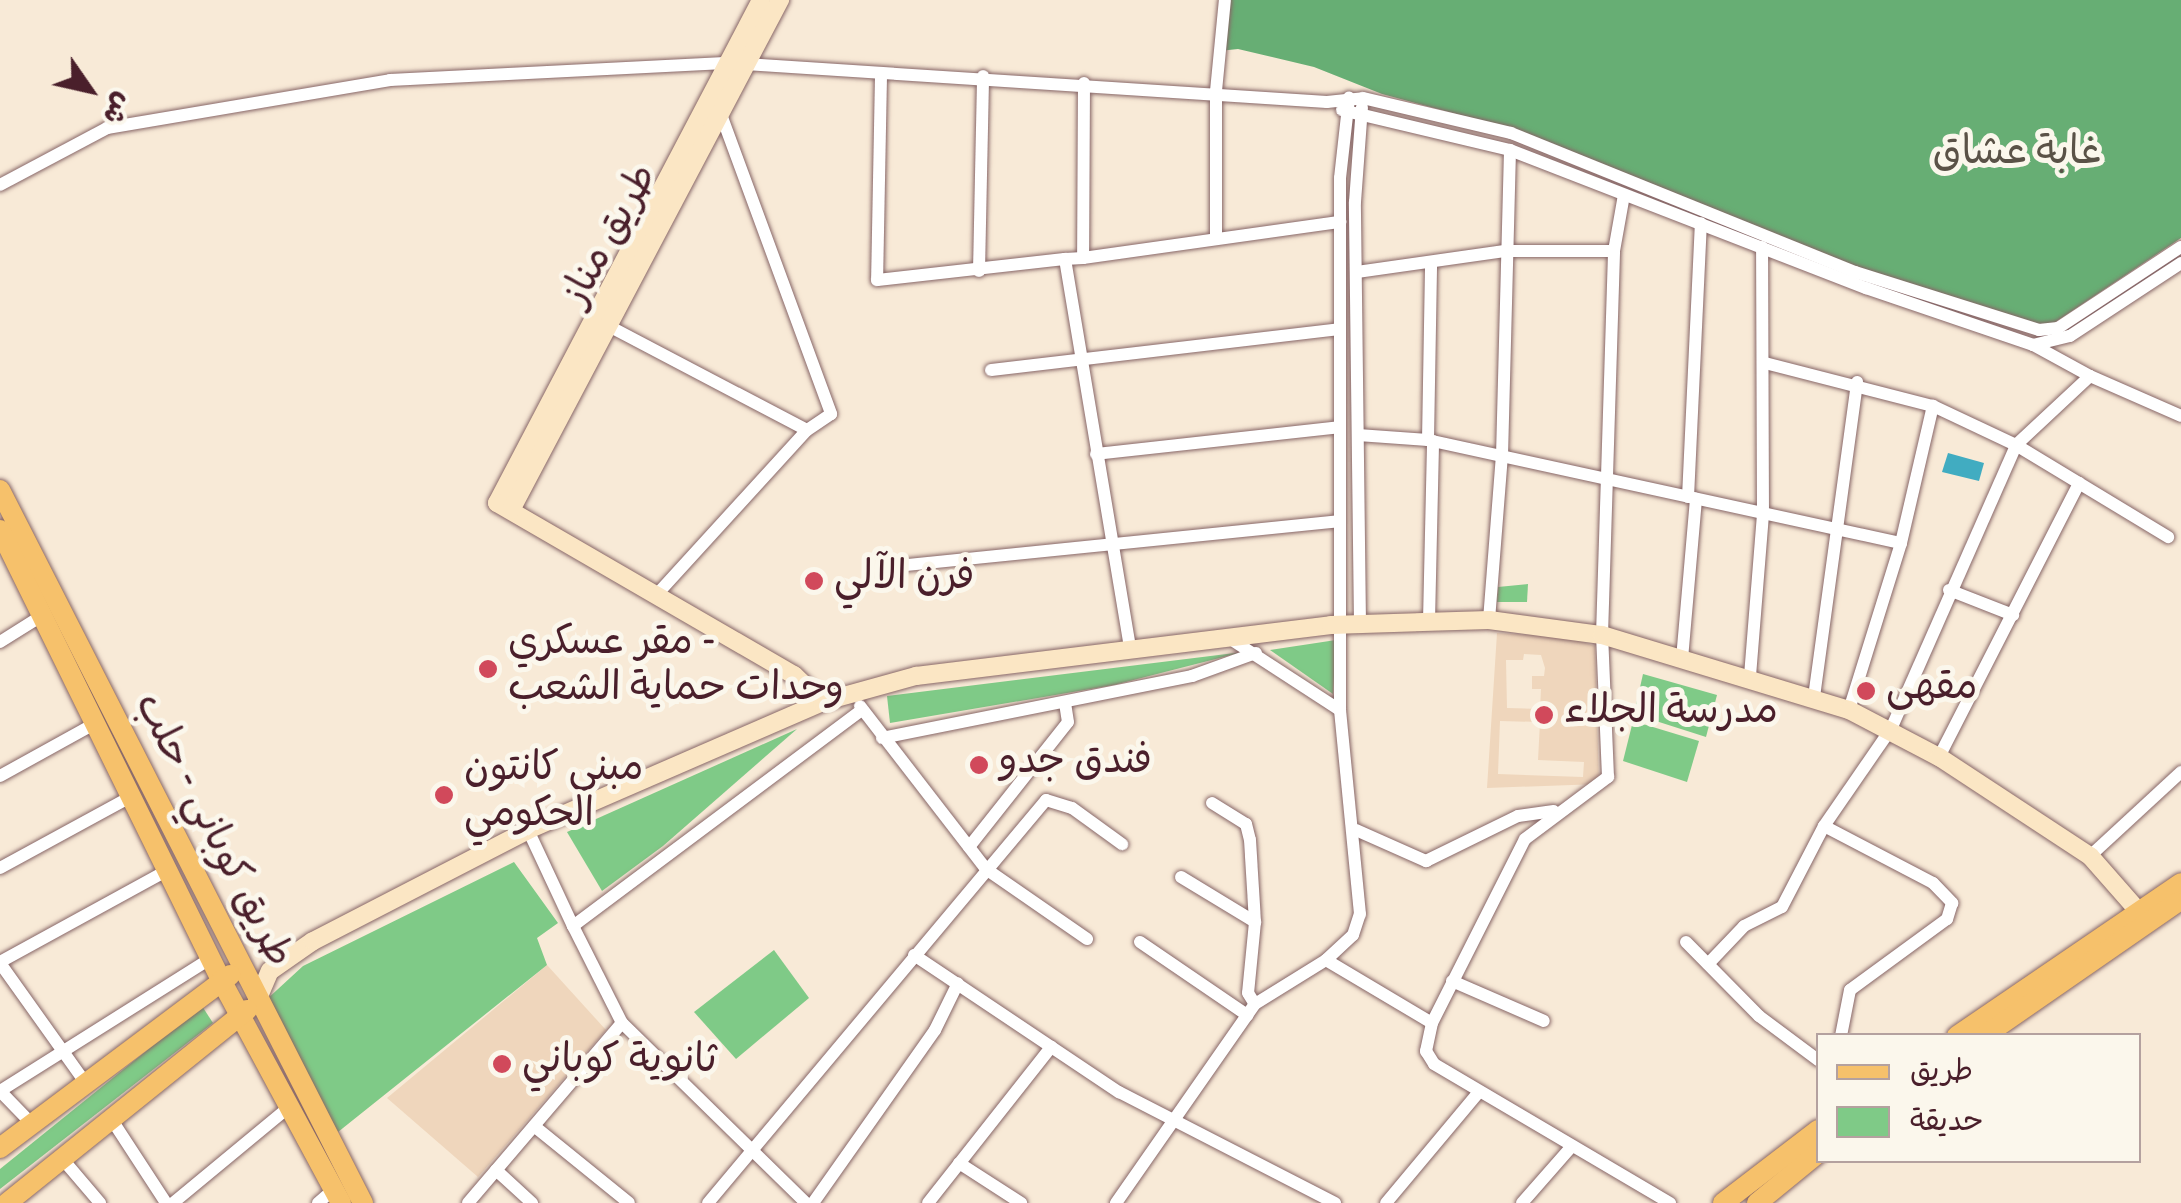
<!DOCTYPE html>
<meta charset="utf-8">
<style>
body{margin:0}
#map{position:relative;width:2181px;height:1203px;overflow:hidden;background:#f8ead7;font-family:Dekko,"Playpen Sans Arabic",sans-serif}
div>[style]{position:absolute}
.built>*{inset:0;background:#efd6bc}
.green>*{inset:0;background:#7fca87}
.forest>*{inset:0;background:#67ae74}
.water>*{inset:0;background:#41acc1}
.roads{filter:drop-shadow(0 0 2px #876667) drop-shadow(0 0 2px #876667)}
.minor>*{height:12px;margin:-6px;padding:0 6px;transform-origin:6px;border-radius:6px;background:#fff}
.secondary>*{height:18px;margin:-9px;padding:0 9px;transform-origin:9px;border-radius:9px;background:#fbe6c4}
.primary>*{height:20px;margin:-10px;padding:0 10px;transform-origin:10px;border-radius:10px;background:#f6c16b}
.dots>*{width:28px;height:28px;translate:-50% -50%;box-sizing:border-box;border:5px solid #fbf7ec;border-radius:50%}
span{translate:-50% -50%;white-space:nowrap;text-align:center;line-height:1.15;-webkit-text-stroke:10px #fbf7ec;paint-order:stroke}
.park-label{font-size:40px;color:#5a5247}
.street-label{font-size:40px;color:#4a1f2b}
.poi-label{font-size:40px;color:#4a1f2b}
.left{translate:0 -50%;text-align:left}
.legend{position:absolute;left:1816px;top:1033px;width:325px;height:130px;box-sizing:border-box;background:#fbf7ec;border:2px solid #b4a19f;margin:0;padding:12px 18px;list-style:none;font-size:30px;color:#4a1f2b}
.legend li{display:flex;align-items:center;gap:20px;height:50px}
.legend b{width:50px;border:2px solid #b4a19f}
.north{position:absolute;left:40px;top:40px;width:100px;height:100px;-webkit-text-stroke:8px #fbf7ec;paint-order:stroke;rotate:124deg;font-size:28px;font-weight:700;line-height:40px;text-align:center;color:#4a1f2b}
.north::after{content:'';display:block;margin:auto;width:35px;height:45px;background:#4a1f2b;clip-path:polygon(50% 0,100% 100%,50% 72%,0 100%)}
</style>
<div id="map">
<div class="built">
<i style="clip-path:polygon(evenodd,1497px 633px,1567px 637px,1595px 646px,1599px 784px,1487px 788px,1497px 633px,1524px 654px,1541px 655px,1545px 668px,1544px 676px,1532px 676px,1532px 689px,1541px 689px,1540px 709px,1507px 708px,1506px 660px,1523px 660px,1524px 654px,1497px 633px,1500px 721px,1540px 722px,1538px 760px,1584px 762px,1583px 777px,1498px 774px,1500px 721px)"></i>
<i style="clip-path:polygon(547px 965px,606px 1030px,478px 1177px,387px 1098px)"></i>
</div>
<div class="green">
<i style="clip-path:polygon(1528px 584px,1527px 602px,1497px 602px,1498px 587px)"></i>
<i style="clip-path:polygon(1336px 640px,1333px 694px,1270px 650px)"></i>
<i style="clip-path:polygon(1243px 652px,1114px 685px,890px 723px,887px 696px)"></i>
<i style="clip-path:polygon(1643px 674px,1717px 695px,1706px 737px,1634px 714px)"></i>
<i style="clip-path:polygon(1633px 721px,1699px 741px,1687px 782px,1623px 761px)"></i>
<i style="clip-path:polygon(797px 729px,663px 846px,602px 891px,567px 832px)"></i>
<i style="clip-path:polygon(514px 862px,558px 923px,537px 938px,547px 965px,338px 1132px,265px 1001px,303px 966px)"></i>
<i style="clip-path:polygon(774px 950px,809px 998px,736px 1059px,694px 1012px)"></i>
<i style="clip-path:polygon(202px 1006px,213px 1023px,0 1189px,0 1169px)"></i>
</div>
<div class="forest">
<i style="clip-path:polygon(1221px 0,2181px 0,2181px 238px,2045px 329px,1871px 275px,1512px 129px,1382px 94px,1314px 67px,1238px 49px,1219px 51px)"></i>
</div>
<div class="water">
<i style="clip-path:polygon(1948px 453px,1984px 463px,1979px 481px,1942px 472px)"></i>
</div>
<div class="roads">
<div class="minor">
<i style="left:881px;top:76px;width:204px;rotate:91.1deg"></i>
<i style="left:877px;top:280px;width:189px;rotate:-6.4deg"></i>
<i style="left:1084px;top:83px;width:175px;rotate:90.3deg"></i>
<i style="left:1083px;top:258px;width:18px;rotate:177deg"></i>
<i style="left:1065px;top:259px;width:395px;rotate:80.5deg"></i>
<i style="left:719px;top:109px;width:325px;rotate:69.8deg"></i>
<i style="left:831px;top:414px;width:29px;rotate:146deg"></i>
<i style="left:1342px;top:110px;width:173px;rotate:13.4deg"></i>
<i style="left:1510px;top:150px;width:382px;rotate:21.2deg"></i>
<i style="left:1866px;top:288px;width:176px;rotate:18.8deg"></i>
<i style="left:2033px;top:345px;width:38px;rotate:-14deg"></i>
<i style="left:2070px;top:336px;width:133px;rotate:-33.3deg"></i>
<i style="left:0;top:185px;width:121px;rotate:-28deg"></i>
<i style="left:107px;top:128px;width:287px;rotate:-9.6deg"></i>
<i style="left:390px;top:80px;width:340px;rotate:-2.9deg"></i>
<i style="left:730px;top:63px;width:598px;rotate:3.74deg"></i>
<i style="left:1327px;top:102px;width:36px;rotate:-6deg"></i>
<i style="left:1363px;top:98px;width:152px;rotate:13.3deg"></i>
<i style="left:1511px;top:133px;width:371px;rotate:22deg"></i>
<i style="left:1855px;top:272px;width:193px;rotate:17.5deg"></i>
<i style="left:2039px;top:330px;width:19px;rotate:-6deg"></i>
<i style="left:2058px;top:328px;width:147px;rotate:-33.4deg"></i>
<i style="left:1216px;top:239px;width:148px;rotate:-90deg"></i>
<i style="left:1216px;top:91px;width:91px;rotate:-84.4deg"></i>
<i style="left:1083px;top:258px;width:260px;rotate:-8deg"></i>
<i style="left:979px;top:271px;width:195px;rotate:-88.8deg"></i>
<i style="left:1357px;top:272px;width:149px;rotate:-8.1deg"></i>
<i style="left:1505px;top:251px;width:109px"></i>
<i style="left:603px;top:323px;width:230px;rotate:27.7deg"></i>
<i style="left:807px;top:430px;width:219px;rotate:132.4deg"></i>
<i style="left:1765px;top:363px;width:173px;rotate:14.4deg"></i>
<i style="left:1933px;top:406px;width:92px;rotate:25.2deg"></i>
<i style="left:2016px;top:445px;width:178px;rotate:31.2deg"></i>
<i style="left:991px;top:370px;width:351px;rotate:-6.7deg"></i>
<i style="left:2090px;top:376px;width:99px;rotate:23.7deg"></i>
<i style="left:1358px;top:435px;width:70px;rotate:4.1deg"></i>
<i style="left:1428px;top:440px;width:484px;rotate:12.3deg"></i>
<i style="left:1901px;top:543px;width:141px;rotate:-76.9deg"></i>
<i style="left:1428px;top:440px;width:175px;rotate:-89deg"></i>
<i style="left:1096px;top:454px;width:245px;rotate:-6.3deg"></i>
<i style="left:1688px;top:497px;width:274px;rotate:-87.3deg"></i>
<i style="left:897px;top:566px;width:445px;rotate:-5.8deg"></i>
<i style="left:1949px;top:590px;width:69px;rotate:21.3deg"></i>
<i style="left:1489px;top:620px;width:165px;rotate:-85.5deg"></i>
<i style="left:1502px;top:456px;width:306px;rotate:-88.5deg"></i>
<i style="left:1429px;top:621px;width:180px;rotate:-88.7deg"></i>
<i style="left:1360px;top:624px;width:422px;rotate:-90.7deg"></i>
<i style="left:1355px;top:202px;width:95px;rotate:-85.8deg"></i>
<i style="left:1229px;top:638px;width:132px;rotate:33deg"></i>
<i style="left:0;top:642px;width:51px;rotate:-32.1deg"></i>
<i style="left:1682px;top:659px;width:161px;rotate:-85deg"></i>
<i style="left:1750px;top:676px;width:162px;rotate:-85.4deg"></i>
<i style="left:1763px;top:515px;width:268px;rotate:-90.2deg"></i>
<i style="left:1814px;top:697px;width:318px;rotate:-82.2deg"></i>
<i style="left:860px;top:706px;width:206px;rotate:52.3deg"></i>
<i style="left:986px;top:869px;width:123px;rotate:34.7deg"></i>
<i style="left:1849px;top:710px;width:175px;rotate:-72.7deg"></i>
<i style="left:882px;top:738px;width:316px;rotate:-11.3deg"></i>
<i style="left:1192px;top:676px;width:68px;rotate:-19.8deg"></i>
<i style="left:1939px;top:757px;width:308px;rotate:-62.9deg"></i>
<i style="left:0;top:776px;width:110px;rotate:-28.9deg"></i>
<i style="left:1212px;top:803px;width:40px;rotate:32deg"></i>
<i style="left:1246px;top:824px;width:16px;rotate:76deg"></i>
<i style="left:1250px;top:840px;width:82px;rotate:86.5deg"></i>
<i style="left:1255px;top:922px;width:71px;rotate:95.6deg"></i>
<i style="left:1248px;top:993px;width:13px;rotate:58deg"></i>
<i style="left:1824px;top:826px;width:123px;rotate:27.6deg"></i>
<i style="left:1933px;top:883px;width:28px;rotate:46deg"></i>
<i style="left:1952px;top:903px;width:17px;rotate:107deg"></i>
<i style="left:1947px;top:919px;width:120px;rotate:143.8deg"></i>
<i style="left:1850px;top:990px;width:47px;rotate:101.1deg"></i>
<i style="left:528px;top:830px;width:106px;rotate:64.9deg"></i>
<i style="left:1356px;top:830px;width:77px;rotate:23.9deg"></i>
<i style="left:1426px;top:861px;width:102px;rotate:-26.1deg"></i>
<i style="left:1518px;top:816px;width:36px;rotate:-8deg"></i>
<i style="left:969px;top:847px;width:159px;rotate:-51.6deg"></i>
<i style="left:1068px;top:722px;width:19px;rotate:-99deg"></i>
<i style="left:2090px;top:856px;width:124px;rotate:-42.7deg"></i>
<i style="left:0;top:868px;width:150px;rotate:-28.6deg"></i>
<i style="left:1181px;top:877px;width:87px;rotate:31.3deg"></i>
<i style="left:1140px;top:942px;width:130px;rotate:34.3deg"></i>
<i style="left:1686px;top:942px;width:104px;rotate:45.4deg"></i>
<i style="left:1759px;top:1016px;width:74px;rotate:36.7deg"></i>
<i style="left:914px;top:955px;width:247px;rotate:33.8deg"></i>
<i style="left:1119px;top:1092px;width:243px;rotate:27.2deg"></i>
<i style="left:1326px;top:960px;width:123px;rotate:30.7deg"></i>
<i style="left:1432px;top:1023px;width:29px;rotate:102deg"></i>
<i style="left:1426px;top:1051px;width:15px;rotate:58deg"></i>
<i style="left:1434px;top:1064px;width:274px;rotate:30.5deg"></i>
<i style="left:0;top:962px;width:192px;rotate:-28.7deg"></i>
<i style="left:0;top:963px;width:146px;rotate:54.5deg"></i>
<i style="left:1708px;top:964px;width:52px;rotate:-46.5deg"></i>
<i style="left:1744px;top:926px;width:42px;rotate:-26.6deg"></i>
<i style="left:1782px;top:907px;width:91px;rotate:-62.6deg"></i>
<i style="left:1824px;top:826px;width:118px;rotate:-55.4deg"></i>
<i style="left:1891px;top:729px;width:310px;rotate:-66.2deg"></i>
<i style="left:2016px;top:445px;width:101px;rotate:-43deg"></i>
<i style="left:2090px;top:376px;width:63px;rotate:-151.4deg"></i>
<i style="left:1452px;top:981px;width:100px;rotate:23.5deg"></i>
<i style="left:1432px;top:1023px;width:206px;rotate:-63.2deg"></i>
<i style="left:1525px;top:839px;width:104px;rotate:-36.8deg"></i>
<i style="left:1608px;top:777px;width:142px;rotate:-92.4deg"></i>
<i style="left:1602px;top:635px;width:384px;rotate:-88.2deg"></i>
<i style="left:1614px;top:251px;width:57px;rotate:-79.9deg"></i>
<i style="left:0;top:1091px;width:249px;rotate:-32.2deg"></i>
<i style="left:0;top:1091px;width:45px;rotate:45.9deg"></i>
<i style="left:110px;top:1117px;width:103px;rotate:56.9deg"></i>
<i style="left:534px;top:1126px;width:122px;rotate:39deg"></i>
<i style="left:60px;top:1156px;width:62px;rotate:49.6deg"></i>
<i style="left:959px;top:1163px;width:74px;rotate:32.8deg"></i>
<i style="left:496px;top:1170px;width:49px;rotate:42.5deg"></i>
<i style="left:173px;top:1203px;width:151px;rotate:-39.6deg"></i>
<i style="left:318px;top:1203px;width:21px;rotate:-41deg"></i>
<i style="left:468px;top:1203px;width:237px;rotate:-49.5deg"></i>
<i style="left:708px;top:1203px;width:526px;rotate:-50.01deg"></i>
<i style="left:1046px;top:800px;width:27px;rotate:17deg"></i>
<i style="left:1072px;top:808px;width:62px;rotate:35.8deg"></i>
<i style="left:806px;top:1203px;width:257px;rotate:-135.6deg"></i>
<i style="left:622px;top:1023px;width:109px;rotate:-116.8deg"></i>
<i style="left:573px;top:926px;width:361px;rotate:-36.8deg"></i>
<i style="left:813px;top:1203px;width:212px;rotate:-54.8deg"></i>
<i style="left:935px;top:1030px;width:52px;rotate:-63.9deg"></i>
<i style="left:928px;top:1203px;width:199px;rotate:-51.7deg"></i>
<i style="left:1116px;top:1203px;width:243px;rotate:-55.1deg"></i>
<i style="left:1255px;top:1004px;width:84px;rotate:-31.8deg"></i>
<i style="left:1326px;top:960px;width:37px;rotate:-43deg"></i>
<i style="left:1353px;top:935px;width:22px;rotate:-72deg"></i>
<i style="left:1360px;top:914px;width:205px;rotate:-95.6deg"></i>
<i style="left:1340px;top:710px;width:532px;rotate:-90deg"></i>
<i style="left:1340px;top:178px;width:81px;rotate:-83.6deg"></i>
<i style="left:1386px;top:1203px;width:142px;rotate:-50.1deg"></i>
<i style="left:1522px;top:1203px;width:76px;rotate:-48.7deg"></i>
</div>
<div class="secondary">
<i style="left:761px;top:0;width:568px;rotate:117.69deg"></i>
<i style="left:497px;top:503px;width:343px;rotate:30.1deg"></i>
<i style="left:794px;top:675px;width:39px;rotate:44deg"></i>
<i style="left:511px;top:510px;width:577px;rotate:-62.19deg"></i>
<i style="left:257px;top:1001px;width:33px;rotate:-67deg"></i>
<i style="left:270px;top:971px;width:52px;rotate:-34.9deg"></i>
<i style="left:313px;top:941px;width:242px;rotate:-27.3deg"></i>
<i style="left:528px;top:830px;width:321px;rotate:-23.5deg"></i>
<i style="left:822px;top:702px;width:98px;rotate:-15.5deg"></i>
<i style="left:916px;top:676px;width:418px;rotate:-7deg"></i>
<i style="left:1331px;top:625px;width:158px;rotate:-1.8deg"></i>
<i style="left:1489px;top:620px;width:114px;rotate:7.6deg"></i>
<i style="left:1602px;top:635px;width:258px;rotate:16.9deg"></i>
<i style="left:1849px;top:710px;width:102px;rotate:27.6deg"></i>
<i style="left:1939px;top:757px;width:181px;rotate:33.3deg"></i>
<i style="left:2090px;top:856px;width:88px;rotate:48.7deg"></i>
</div>
<div class="primary">
<i style="left:0;top:490px;width:800px;rotate:63.02deg"></i>
<i style="left:0;top:530px;width:501px;rotate:63.84deg"></i>
<i style="left:221px;top:980px;width:253px;rotate:61.7deg"></i>
<i style="left:1957px;top:1036px;width:271px;rotate:-34.3deg"></i>
<i style="left:1984px;top:1036px;width:234px;rotate:-34.7deg"></i>
<i style="left:0;top:1148px;width:288px;rotate:-36.9deg"></i>
<i style="left:7px;top:1203px;width:308px;rotate:-38.8deg"></i>
<i style="left:1723px;top:1203px;width:120px;rotate:-37.5deg"></i>
<i style="left:1757px;top:1203px;width:79px;rotate:-39.3deg"></i>
</div>
</div>
<div class="dots">
<i style="left:814px;top:581px;background:#d1495b"></i>
<i style="left:488px;top:669px;background:#d1495b"></i>
<i style="left:1866px;top:691px;background:#d1495b"></i>
<i style="left:1544px;top:715px;background:#d1495b"></i>
<i style="left:979px;top:765px;background:#d1495b"></i>
<i style="left:444px;top:795px;background:#d1495b"></i>
<i style="left:502px;top:1064px;background:#d1495b"></i>
</div>
<div class="park-label">
<span style="left:2017px;top:156px">غابة عشاق</span>
</div>
<div class="street-label">
<span style="left:613px;top:237px;rotate:-61deg">طريق مناز</span>
<span style="left:210px;top:832px;rotate:63deg">طريق كوباني - حلب</span>
</div>
<div class="poi-label">
<span class="left" style="left:834px;top:581px">فرن الآلي</span>
<span class="left" style="left:508px;top:669px">مقر عسكري -<br>وحدات حماية الشعب</span>
<span class="left" style="left:1886px;top:691px">مقهى</span>
<span class="left" style="left:1564px;top:715px">مدرسة الجلاء</span>
<span class="left" style="left:999px;top:765px">فندق جدو</span>
<span class="left" style="left:464px;top:795px">مبنى كانتون<br>الحكومي</span>
<span class="left" style="left:522px;top:1064px">ثانوية كوباني</span>
</div>
<ul class="legend">
<li><b style="height:12px;background:#f6c16b"></b>طريق</li>
<li><b style="height:28px;background:#7fca87"></b>حديقة</li>
</ul>
<div class="north">ش</div>
</div>
